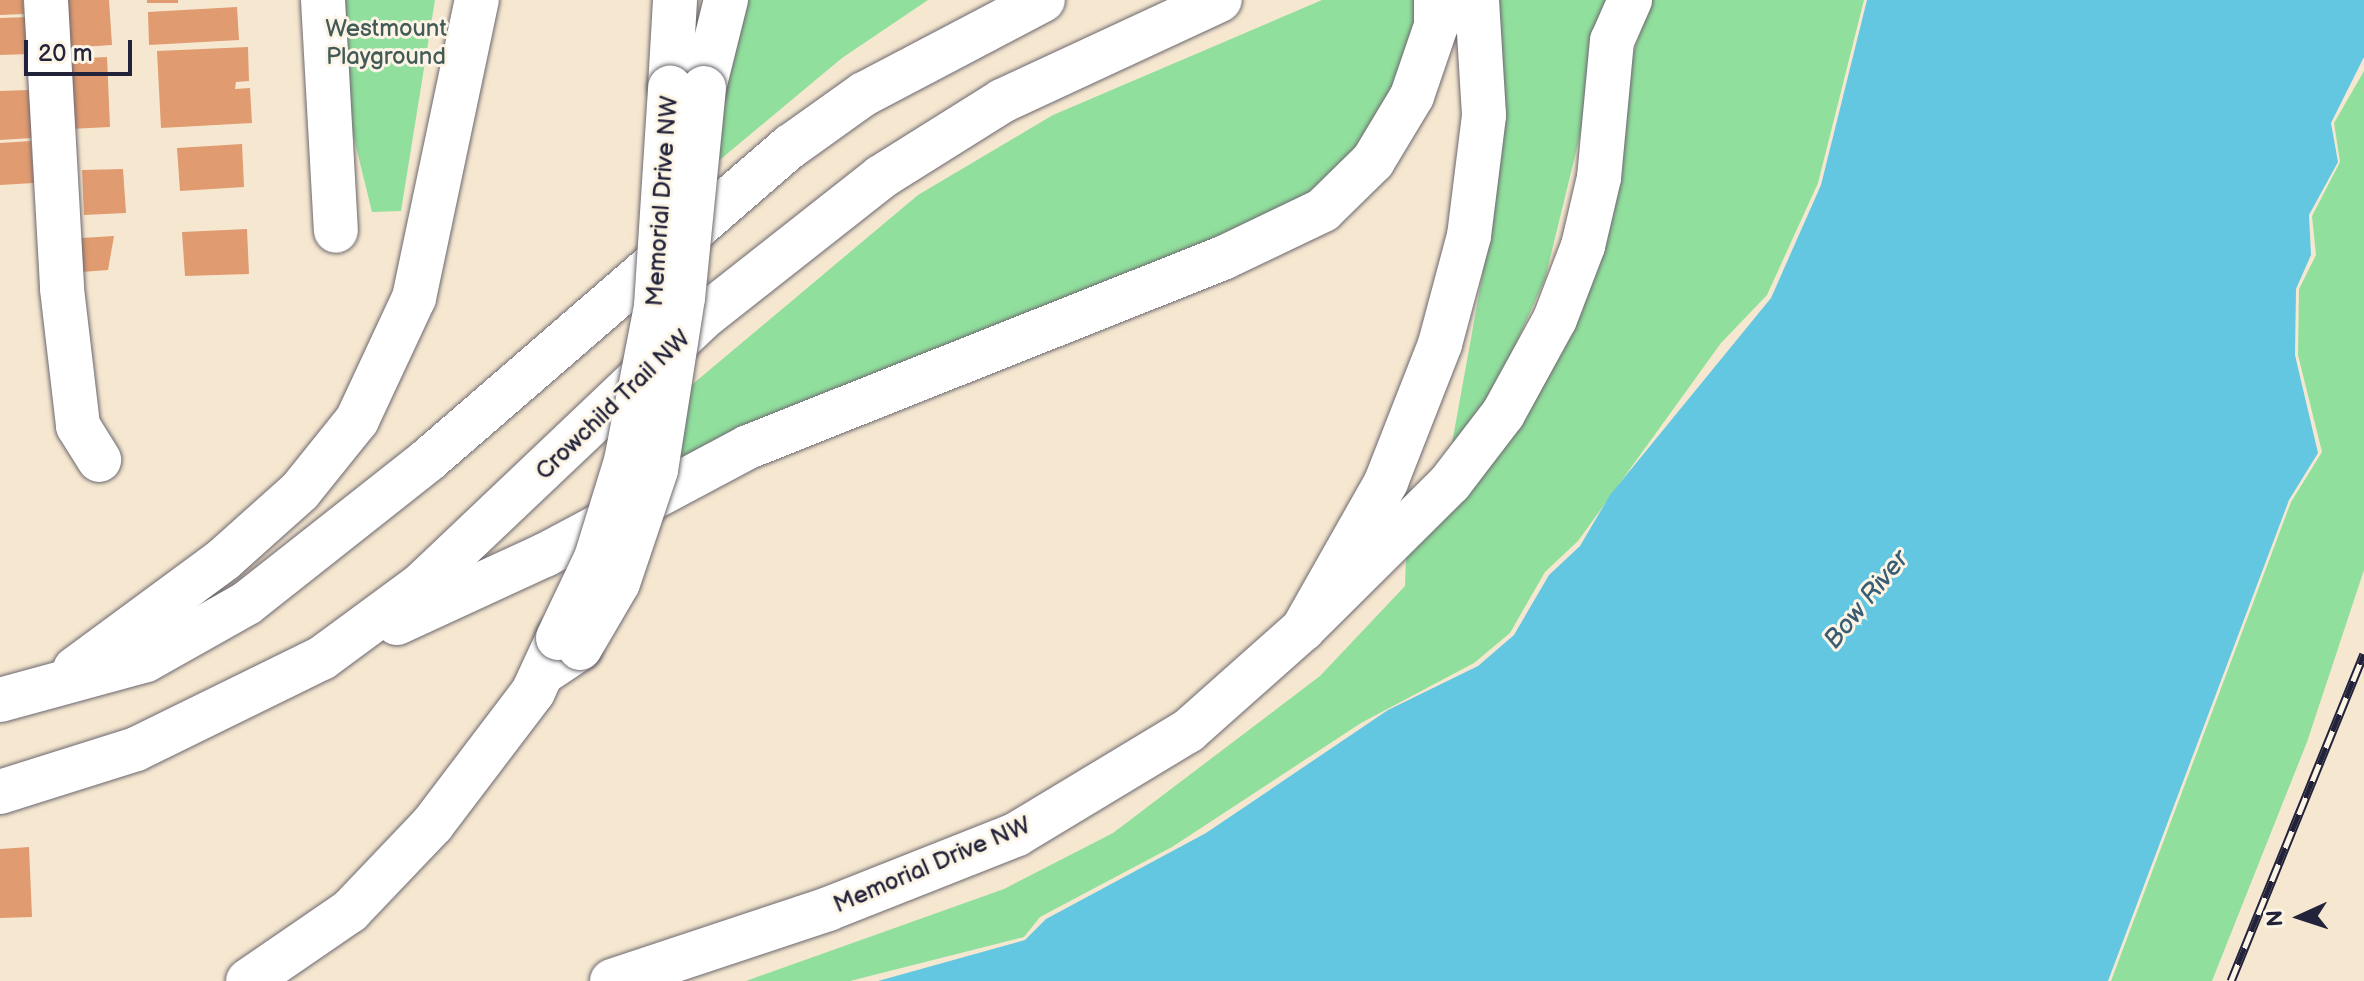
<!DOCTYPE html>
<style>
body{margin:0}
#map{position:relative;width:2364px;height:981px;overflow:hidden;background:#f6e8d0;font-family:"Balsamiq Sans",sans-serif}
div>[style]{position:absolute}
.green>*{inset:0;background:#91df9d}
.water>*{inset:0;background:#63c7e1}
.building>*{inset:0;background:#e09b70}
.roads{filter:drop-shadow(0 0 2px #6c676f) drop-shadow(0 0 2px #6c676f)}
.minor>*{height:44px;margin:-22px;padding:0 22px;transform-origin:22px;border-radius:22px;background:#fff}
.major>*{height:44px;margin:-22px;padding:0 22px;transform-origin:22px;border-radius:22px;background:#fff}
.highway>*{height:44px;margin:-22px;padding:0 22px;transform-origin:22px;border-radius:22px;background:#fff}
.rail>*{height:9px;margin-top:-4.5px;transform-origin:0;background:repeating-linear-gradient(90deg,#fcf5e5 0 18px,#22223b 0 36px);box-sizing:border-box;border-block:2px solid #22223b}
.bridges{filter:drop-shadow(0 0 2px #6c676f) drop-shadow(0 0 2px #6c676f)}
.major-bridge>*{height:44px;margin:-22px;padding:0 22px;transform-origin:22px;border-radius:22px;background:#fff}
.highway-bridge>*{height:44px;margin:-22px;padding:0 22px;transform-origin:22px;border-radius:22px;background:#fff}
span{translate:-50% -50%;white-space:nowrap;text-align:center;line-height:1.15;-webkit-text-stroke:6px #fcf5e5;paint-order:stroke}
.park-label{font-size:24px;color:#435b58}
.street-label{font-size:24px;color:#22223b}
.water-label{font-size:26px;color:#395c75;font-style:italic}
.north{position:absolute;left:2260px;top:877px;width:80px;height:80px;-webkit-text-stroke:6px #fcf5e5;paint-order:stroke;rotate:267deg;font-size:22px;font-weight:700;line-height:32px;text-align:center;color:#22223b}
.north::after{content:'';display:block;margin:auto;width:28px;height:36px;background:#22223b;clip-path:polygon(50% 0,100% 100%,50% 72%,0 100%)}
.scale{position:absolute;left:24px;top:40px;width:108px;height:36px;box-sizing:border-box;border:4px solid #22223b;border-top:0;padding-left:10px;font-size:24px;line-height:28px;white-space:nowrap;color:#22223b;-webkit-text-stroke:6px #fcf5e5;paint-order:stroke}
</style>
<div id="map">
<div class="green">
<i style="clip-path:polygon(344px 0,435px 0,401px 211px,372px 212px,349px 118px)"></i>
<i style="clip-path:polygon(739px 0,928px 0,842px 58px,716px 163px,722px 71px)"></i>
<i style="clip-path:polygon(1322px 0,1423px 0,1391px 113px,1306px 203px,676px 469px,682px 393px,918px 195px,1053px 115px)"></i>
<i style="clip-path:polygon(1498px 0,1613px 0,1545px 279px,1500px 379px,1449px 460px,1494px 211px)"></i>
<i style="clip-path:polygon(1651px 0,1864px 0,1818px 183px,1767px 295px,1721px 343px,1578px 541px,1545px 572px,1510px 633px,1474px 663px,1361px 723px,1172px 847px,1040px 917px,1024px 937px,850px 981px,746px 981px,1004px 889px,1113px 833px,1320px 676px,1405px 586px,1406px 556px,1503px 442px)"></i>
<i style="clip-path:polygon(2364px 71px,2364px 570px,2307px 742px,2212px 981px,2111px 981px,2291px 502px,2322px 452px,2298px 355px,2299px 289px,2316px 255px,2312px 216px,2340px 162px,2334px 123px)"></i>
</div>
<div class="water">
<i style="clip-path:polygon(1867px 0,2364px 0,2364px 57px,2331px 123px,2338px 162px,2309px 215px,2311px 255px,2296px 289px,2295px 355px,2318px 453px,2289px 500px,2108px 981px,878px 981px,1025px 940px,1046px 919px,1206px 833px,1388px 710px,1478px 666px,1514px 635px,1549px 575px,1580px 546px,1610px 495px,1771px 298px,1821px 185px)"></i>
</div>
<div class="building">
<i style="clip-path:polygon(0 0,23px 0,24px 14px,0 15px)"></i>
<i style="clip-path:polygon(63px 0,109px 0,112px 45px,66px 48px)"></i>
<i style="clip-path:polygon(147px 0,178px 0,178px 3px,147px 3px)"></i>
<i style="clip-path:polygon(237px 7px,239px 40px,149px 45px,148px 12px)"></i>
<i style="clip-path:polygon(28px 17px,30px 54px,0 55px,0 18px)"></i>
<i style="clip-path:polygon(248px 47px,249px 81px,236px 82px,235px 89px,250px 88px,252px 123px,161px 128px,157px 51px)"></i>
<i style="clip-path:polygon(107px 57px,110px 127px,69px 129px,65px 59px)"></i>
<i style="clip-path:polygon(29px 90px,32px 138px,0 140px,0 91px)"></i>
<i style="clip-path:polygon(31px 141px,34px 183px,0 185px,0 143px)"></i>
<i style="clip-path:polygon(242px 144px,244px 187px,180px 191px,177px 148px)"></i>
<i style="clip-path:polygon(123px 169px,126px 213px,84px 215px,82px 170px)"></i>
<i style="clip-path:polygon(247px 229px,249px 274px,185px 276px,182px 232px)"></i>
<i style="clip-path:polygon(114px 236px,108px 270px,82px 272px,81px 238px)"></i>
<i style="clip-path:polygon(29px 847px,32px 917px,0 918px,0 849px)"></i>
</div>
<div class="roads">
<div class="minor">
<i style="left:46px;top:0;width:289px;rotate:86.8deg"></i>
<i style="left:62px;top:289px;width:138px;rotate:83.3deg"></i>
<i style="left:78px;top:426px;width:40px;rotate:58deg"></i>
<i style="left:323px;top:0;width:231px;rotate:86.8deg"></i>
</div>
<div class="major">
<i style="left:670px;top:87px;width:87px;rotate:-86.7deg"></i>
<i style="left:248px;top:981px;width:124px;rotate:-34.5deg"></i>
<i style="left:350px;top:911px;width:119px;rotate:-46.4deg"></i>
<i style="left:432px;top:825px;width:167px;rotate:-52.8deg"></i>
<i style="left:533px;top:692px;width:60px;rotate:-65.2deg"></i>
<i style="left:612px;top:981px;width:228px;rotate:-18.4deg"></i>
<i style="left:828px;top:909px;width:203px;rotate:-21.6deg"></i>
<i style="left:1017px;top:834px;width:200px;rotate:-31.1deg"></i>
<i style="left:1188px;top:731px;width:154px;rotate:-41.6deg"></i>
<i style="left:1303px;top:629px;width:169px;rotate:-60.5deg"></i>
<i style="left:1386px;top:482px;width:148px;rotate:-68.6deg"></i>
<i style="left:1440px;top:344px;width:112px;rotate:-75deg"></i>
<i style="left:1469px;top:236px;width:122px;rotate:-82.9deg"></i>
<i style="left:1484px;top:115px;width:115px;rotate:-93.5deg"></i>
</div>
<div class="highway">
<i style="left:704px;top:88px;width:91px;rotate:-76deg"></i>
<i style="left:397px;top:623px;width:163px;rotate:-24.7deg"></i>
<i style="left:545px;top:555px;width:230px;rotate:-28deg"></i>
<i style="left:748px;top:447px;width:511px;rotate:-21.7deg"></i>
<i style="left:1223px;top:258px;width:111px;rotate:-25.6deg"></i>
<i style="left:1323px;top:210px;width:70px;rotate:-44.4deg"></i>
<i style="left:1373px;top:161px;width:76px;rotate:-59deg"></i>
<i style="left:1412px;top:96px;width:74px;rotate:-71.1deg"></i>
<i style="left:1436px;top:26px;width:26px;rotate:-90deg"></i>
<i style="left:1303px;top:629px;width:207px;rotate:-44.8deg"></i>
<i style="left:1450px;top:483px;width:87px;rotate:-52.5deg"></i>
<i style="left:1503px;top:414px;width:108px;rotate:-61.3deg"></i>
<i style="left:1555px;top:319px;width:78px;rotate:-69deg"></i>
<i style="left:1583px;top:246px;width:70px;rotate:-76.8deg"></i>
<i style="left:1599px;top:178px;width:138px;rotate:-84.6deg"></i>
<i style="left:1612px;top:41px;width:45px;rotate:-66.3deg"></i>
<i style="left:75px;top:669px;width:185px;rotate:-36.4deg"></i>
<i style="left:224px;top:559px;width:102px;rotate:-41.8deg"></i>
<i style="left:300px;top:491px;width:91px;rotate:-51.2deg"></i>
<i style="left:357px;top:420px;width:135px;rotate:-65deg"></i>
<i style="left:414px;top:298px;width:305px;rotate:-78.1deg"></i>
<i style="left:544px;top:672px;width:43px;rotate:-33.7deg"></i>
<i style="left:0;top:700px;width:151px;rotate:-15.3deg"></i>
<i style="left:146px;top:660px;width:116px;rotate:-29.4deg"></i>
<i style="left:247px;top:603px;width:231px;rotate:-38.3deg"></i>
<i style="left:428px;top:460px;width:480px;rotate:-40.9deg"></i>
<i style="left:791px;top:146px;width:90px;rotate:-35.5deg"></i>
<i style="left:864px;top:94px;width:202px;rotate:-27.7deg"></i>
<i style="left:0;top:792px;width:143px;rotate:-17.5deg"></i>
<i style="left:136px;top:749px;width:207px;rotate:-26.1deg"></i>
<i style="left:322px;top:658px;width:123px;rotate:-36.4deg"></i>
<i style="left:421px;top:585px;width:388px;rotate:-43.5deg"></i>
<i style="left:702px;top:318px;width:228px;rotate:-38.2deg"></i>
<i style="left:881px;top:177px;width:143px;rotate:-32.1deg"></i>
<i style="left:1002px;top:101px;width:240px;rotate:-24.9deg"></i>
</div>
</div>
<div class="rail">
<i style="left:2231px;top:981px;width:353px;rotate:-67.9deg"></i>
</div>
<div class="bridges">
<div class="major-bridge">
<i style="left:558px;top:638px;width:89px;rotate:-64.6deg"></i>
<i style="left:596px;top:558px;width:102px;rotate:-72.8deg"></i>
<i style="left:626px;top:461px;width:158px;rotate:-79deg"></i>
<i style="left:656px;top:306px;width:219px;rotate:-86.3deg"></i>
</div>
<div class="highway-bridge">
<i style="left:580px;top:648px;width:75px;rotate:-59.7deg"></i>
<i style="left:618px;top:583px;width:119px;rotate:-71.4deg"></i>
<i style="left:656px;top:470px;width:174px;rotate:-81.1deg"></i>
<i style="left:683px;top:298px;width:211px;rotate:-84.3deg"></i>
</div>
</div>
<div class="park-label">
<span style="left:386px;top:43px">Westmount<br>Playground</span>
</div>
<div class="street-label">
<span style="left:662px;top:201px;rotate:-86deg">Memorial Drive NW</span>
<span style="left:613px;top:405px;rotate:-44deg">Crowchild Trail NW</span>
<span style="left:932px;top:865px;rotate:-23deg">Memorial Drive NW</span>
</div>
<div class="water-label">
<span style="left:1867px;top:600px;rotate:-51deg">Bow River</span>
</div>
<div class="north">N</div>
<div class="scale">20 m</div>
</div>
